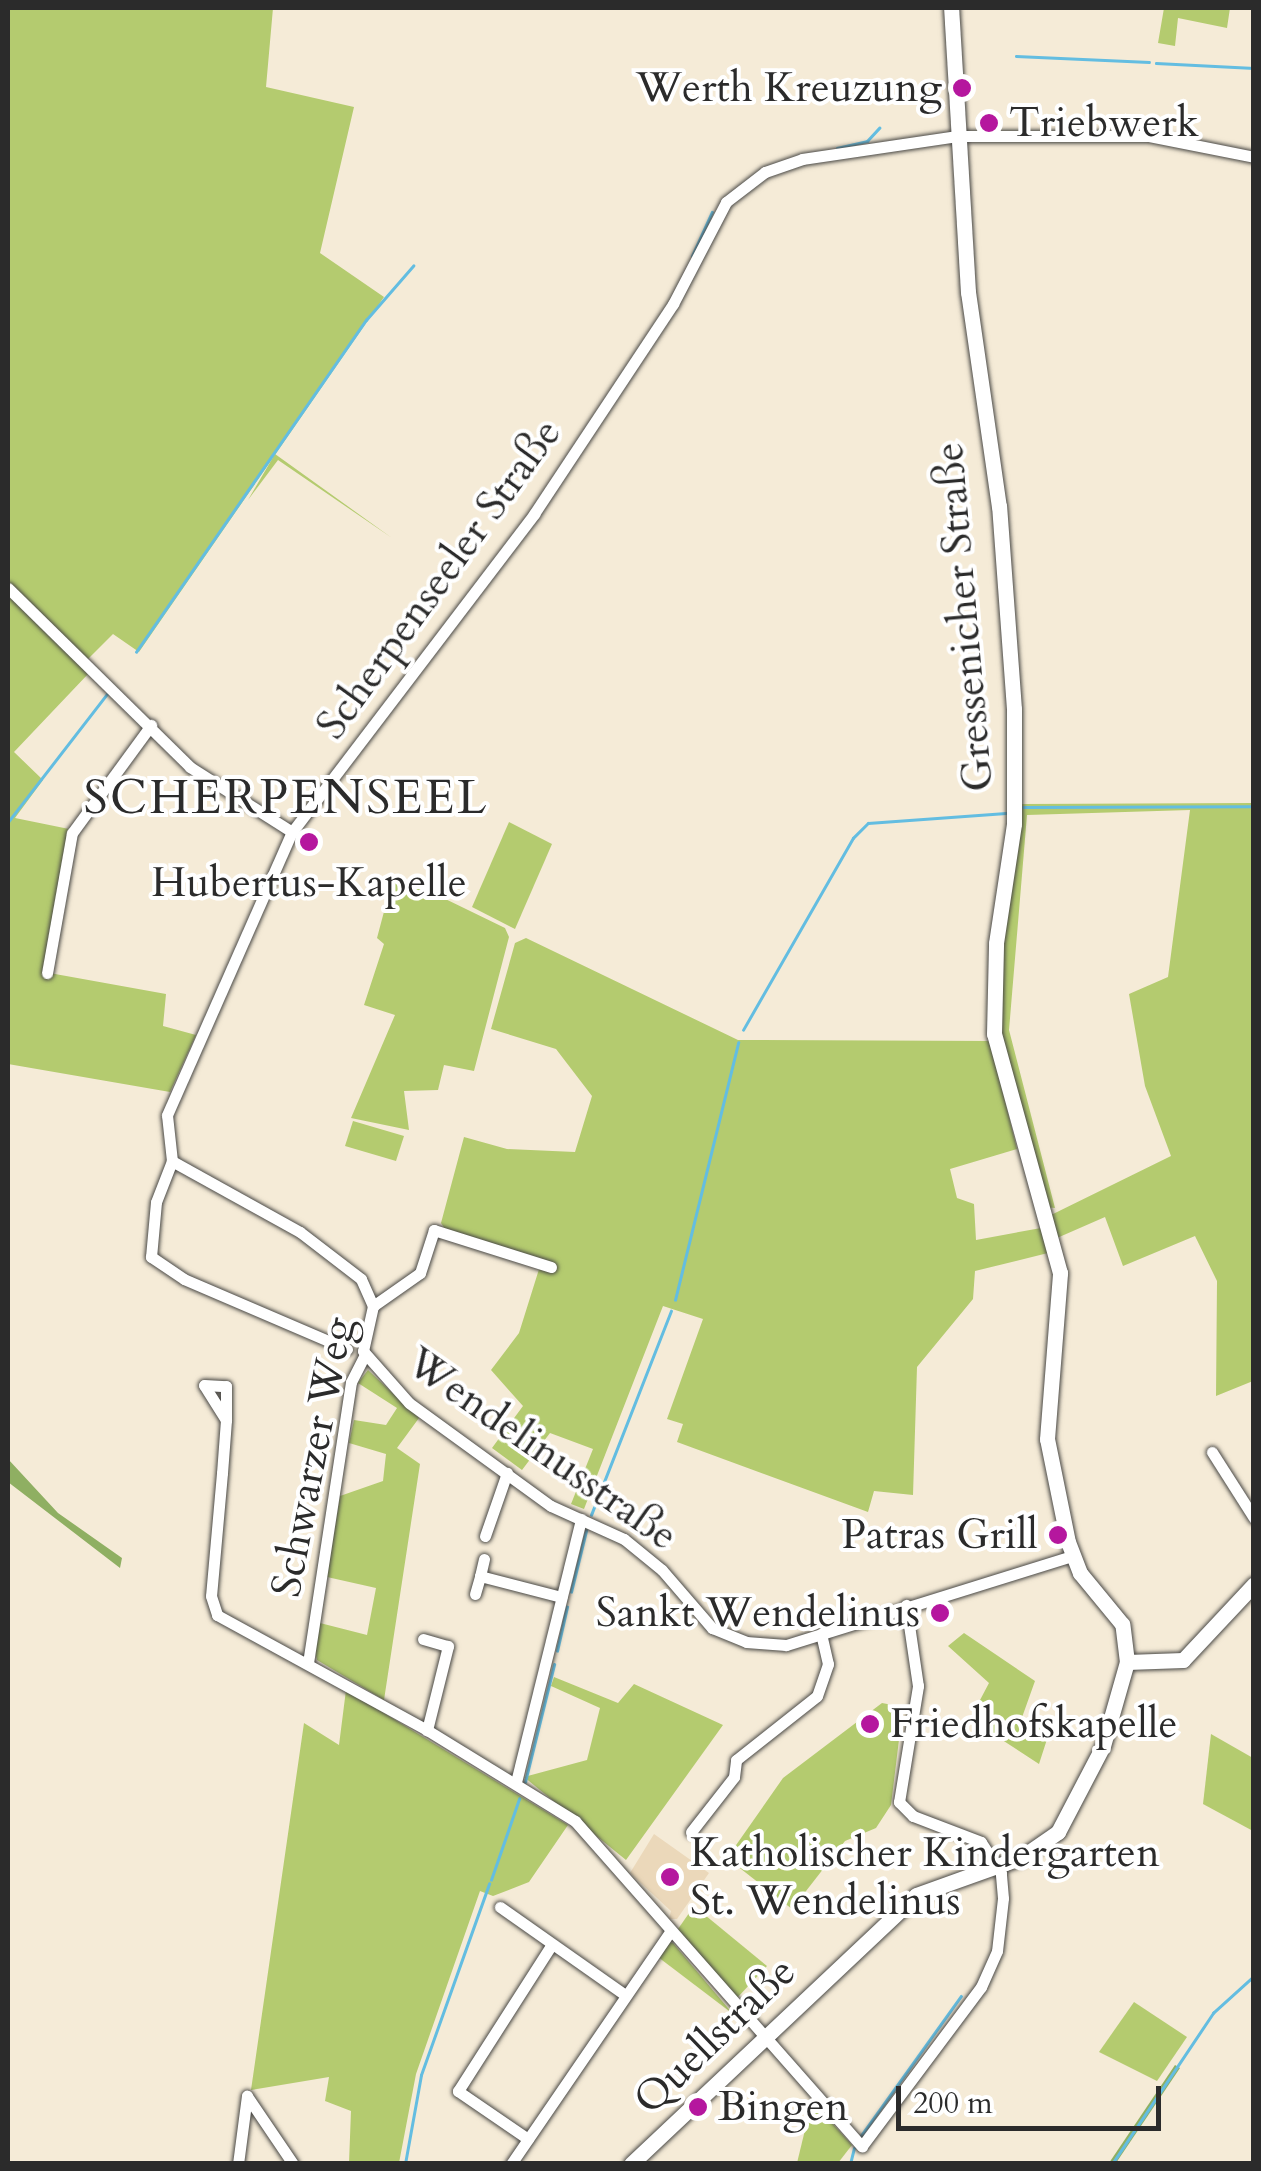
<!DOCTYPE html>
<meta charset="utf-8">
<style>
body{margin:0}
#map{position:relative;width:1261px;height:2171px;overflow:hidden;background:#f5ebd7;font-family:Cardo,serif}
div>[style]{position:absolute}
.built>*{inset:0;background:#ebd8ba}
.green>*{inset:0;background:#b4cb6f}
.forest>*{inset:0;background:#8faf62}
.stream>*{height:2.5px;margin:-1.25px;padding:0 1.25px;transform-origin:1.25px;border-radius:1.25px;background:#63bde1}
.roads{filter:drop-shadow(0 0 2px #494845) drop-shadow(0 0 2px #494845)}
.minor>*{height:11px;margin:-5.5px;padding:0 5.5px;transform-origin:5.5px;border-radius:5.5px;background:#fff}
.major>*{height:15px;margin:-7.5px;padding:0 7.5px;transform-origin:7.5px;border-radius:7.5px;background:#fff}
.dots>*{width:28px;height:28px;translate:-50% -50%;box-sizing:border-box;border:5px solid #fff;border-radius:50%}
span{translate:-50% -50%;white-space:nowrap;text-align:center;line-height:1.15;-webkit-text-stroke:8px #fff;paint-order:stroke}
.poi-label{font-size:42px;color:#2b2b2b}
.right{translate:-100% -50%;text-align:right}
.left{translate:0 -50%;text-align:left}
.street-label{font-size:42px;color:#2b2b2b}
.quarter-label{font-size:48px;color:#2b2b2b;letter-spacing:2.5px}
.frame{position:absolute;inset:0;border:10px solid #2b2b2b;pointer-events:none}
.scale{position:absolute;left:896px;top:2086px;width:265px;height:45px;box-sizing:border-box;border:5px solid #2b2b2b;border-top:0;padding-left:12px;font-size:30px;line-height:35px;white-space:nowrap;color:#2b2b2b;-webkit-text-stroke:8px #fff;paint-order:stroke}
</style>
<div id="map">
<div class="built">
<i style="clip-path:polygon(654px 1834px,709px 1873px,677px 1919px,669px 1919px,671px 1911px,630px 1873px)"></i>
</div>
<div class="green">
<i style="clip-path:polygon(8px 8px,273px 8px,266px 87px,354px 107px,320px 253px,384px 297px,139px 652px,113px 634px,84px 663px,89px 673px,14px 752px,43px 780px,15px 818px,69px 829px,44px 972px,166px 994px,163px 1026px,196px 1035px,170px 1092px,8px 1064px)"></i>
<i style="clip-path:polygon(1164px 8px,1230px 8px,1227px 28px,1178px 18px,1175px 46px,1158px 43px)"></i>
<i style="clip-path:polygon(275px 454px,392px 538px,278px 460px,248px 500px)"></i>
<i style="clip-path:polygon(1253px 803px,1253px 1381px,1216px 1396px,1217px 1281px,1195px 1236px,1123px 1266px,1105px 1217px,1057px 1238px,1051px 1215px,1171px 1156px,1145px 1086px,1129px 994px,1168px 977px,1190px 810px,1027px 815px,1009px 1030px,1055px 1208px,1045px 1207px,1000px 1033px,998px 987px,1022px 804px)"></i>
<i style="clip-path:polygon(509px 822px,552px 844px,515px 929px,472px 907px)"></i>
<i style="clip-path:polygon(394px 874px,505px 928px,509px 937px,474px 1071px,444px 1065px,438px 1090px,404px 1091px,409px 1130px,351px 1118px,395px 1015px,364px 1005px,384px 944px,377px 938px)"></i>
<i style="clip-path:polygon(526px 938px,738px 1040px,990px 1041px,1017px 1149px,950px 1169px,957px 1198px,974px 1204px,976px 1240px,1041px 1228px,1048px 1253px,975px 1271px,973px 1299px,917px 1367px,913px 1495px,874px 1491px,868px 1512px,677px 1442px,683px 1424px,667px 1419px,703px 1319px,663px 1306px,584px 1509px,571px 1504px,593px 1449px,550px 1433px,522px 1470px,492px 1448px,523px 1406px,491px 1370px,519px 1333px,540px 1266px,447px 1232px,441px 1223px,464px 1137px,507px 1149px,575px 1152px,592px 1096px,556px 1049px,491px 1029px,515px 943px)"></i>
<i style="clip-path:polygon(353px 1121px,404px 1136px,396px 1161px,345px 1146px)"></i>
<i style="clip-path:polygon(368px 1370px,419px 1418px,397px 1448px,420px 1464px,384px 1700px,317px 1660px,315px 1652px,320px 1623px,367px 1635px,376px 1588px,327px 1577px,340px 1496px,383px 1481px,386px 1454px,349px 1443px,354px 1420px,386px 1425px,397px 1408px,358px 1383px)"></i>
<i style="clip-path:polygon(964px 1633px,1035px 1681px,1020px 1723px,1050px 1730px,1039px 1764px,970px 1719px,989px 1683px,948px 1646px)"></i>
<i style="clip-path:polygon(554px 1677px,618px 1703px,634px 1684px,723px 1725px,626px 1860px,524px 1777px,587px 1760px,600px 1708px,551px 1686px)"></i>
<i style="clip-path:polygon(346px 1690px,568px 1825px,529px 1882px,493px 1896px,480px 1891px,416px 2074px,399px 2163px,349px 2163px,351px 2111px,325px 2101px,329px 2077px,251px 2090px,304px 1723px,339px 1745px)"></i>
<i style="clip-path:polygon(882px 1703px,903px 1707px,891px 1805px,876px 1828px,845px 1841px,792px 1909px,727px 1858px,783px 1778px)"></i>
<i style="clip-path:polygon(1211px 1734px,1253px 1758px,1253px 1831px,1203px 1804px)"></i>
<i style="clip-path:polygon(694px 1906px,767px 1966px,737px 1998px,678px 1929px)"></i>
<i style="clip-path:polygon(668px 1942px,673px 1943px,733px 2014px,658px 1957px)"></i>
<i style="clip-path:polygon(1134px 2002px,1187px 2037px,1157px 2081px,1099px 2052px)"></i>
<i style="clip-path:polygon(812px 2101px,852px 2145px,838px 2163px,797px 2163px)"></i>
</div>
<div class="forest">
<i style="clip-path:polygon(8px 1459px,58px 1513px,122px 1558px,120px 1568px,8px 1482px)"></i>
<i style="clip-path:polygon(1175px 2065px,1180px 2068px,1116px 2163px,1109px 2163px)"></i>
</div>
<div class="stream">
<i style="left:1016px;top:56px;width:133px;rotate:2.6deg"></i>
<i style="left:1156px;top:63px;width:98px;rotate:2.9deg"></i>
<i style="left:837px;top:148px;width:31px;rotate:-13deg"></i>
<i style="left:867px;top:141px;width:18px;rotate:-47deg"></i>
<i style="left:692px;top:256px;width:48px;rotate:-65.6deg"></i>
<i style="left:136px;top:652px;width:404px;rotate:-55.3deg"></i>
<i style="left:366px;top:320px;width:72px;rotate:-49deg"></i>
<i style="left:1023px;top:807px;width:231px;rotate:-0.2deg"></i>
<i style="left:8px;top:822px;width:162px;rotate:-52.3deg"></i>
<i style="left:743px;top:1030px;width:221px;rotate:-60.2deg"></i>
<i style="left:853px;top:838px;width:21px;rotate:-45deg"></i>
<i style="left:868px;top:823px;width:138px;rotate:-4.1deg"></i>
<i style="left:675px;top:1300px;width:265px;rotate:-76.2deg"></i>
<i style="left:591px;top:1515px;width:219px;rotate:-68.6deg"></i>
<i style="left:571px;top:1592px;width:63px;rotate:-76.2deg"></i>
<i style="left:557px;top:1651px;width:45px;rotate:-77.2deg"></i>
<i style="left:525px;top:1782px;width:121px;rotate:-76.1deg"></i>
<i style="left:491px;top:1880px;width:86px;rotate:-70.9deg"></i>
<i style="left:860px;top:2137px;width:173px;rotate:-54.4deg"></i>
<i style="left:405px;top:2164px;width:90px;rotate:-79.8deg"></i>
<i style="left:421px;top:2075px;width:203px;rotate:-70.4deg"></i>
<i style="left:850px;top:2164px;width:16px;rotate:-76deg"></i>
<i style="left:1112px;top:2164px;width:182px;rotate:-56.2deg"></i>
<i style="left:1213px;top:2013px;width:55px;rotate:-42.1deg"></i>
</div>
<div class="roads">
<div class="minor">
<i style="left:8px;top:588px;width:255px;rotate:44.5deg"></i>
<i style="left:190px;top:767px;width:121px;rotate:32.5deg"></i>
<i style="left:47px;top:973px;width:142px;rotate:-79.9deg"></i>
<i style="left:72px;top:833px;width:134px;rotate:-53.8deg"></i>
<i style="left:172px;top:1161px;width:146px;rotate:29deg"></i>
<i style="left:300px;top:1232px;width:77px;rotate:37.6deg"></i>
<i style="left:361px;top:1279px;width:30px;rotate:66deg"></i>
<i style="left:551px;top:1267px;width:123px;rotate:-162.5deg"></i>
<i style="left:434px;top:1230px;width:45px;rotate:108deg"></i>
<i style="left:420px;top:1273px;width:57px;rotate:144.9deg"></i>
<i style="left:373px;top:1306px;width:46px;rotate:102.5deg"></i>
<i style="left:363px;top:1351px;width:69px;rotate:48.5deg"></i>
<i style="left:409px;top:1403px;width:175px;rotate:36deg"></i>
<i style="left:551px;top:1506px;width:80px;rotate:24.3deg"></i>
<i style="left:624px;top:1539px;width:49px;rotate:39.2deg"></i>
<i style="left:662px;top:1570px;width:77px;rotate:49.2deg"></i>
<i style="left:712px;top:1628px;width:37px;rotate:22deg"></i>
<i style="left:746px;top:1642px;width:40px;rotate:4.3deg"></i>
<i style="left:786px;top:1645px;width:299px;rotate:-17.3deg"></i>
<i style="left:347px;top:1349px;width:177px;rotate:-156.8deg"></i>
<i style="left:184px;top:1279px;width:40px;rotate:-146deg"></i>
<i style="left:151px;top:1257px;width:55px;rotate:-84.8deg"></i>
<i style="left:156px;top:1202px;width:44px;rotate:-68.7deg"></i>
<i style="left:172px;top:1161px;width:46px;rotate:-96.2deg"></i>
<i style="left:167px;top:1115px;width:309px;rotate:-66.2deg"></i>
<i style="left:292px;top:832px;width:400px;rotate:-52.7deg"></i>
<i style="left:534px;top:514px;width:252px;rotate:-56.5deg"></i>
<i style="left:673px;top:304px;width:115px;rotate:-62.5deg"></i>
<i style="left:726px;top:202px;width:49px;rotate:-37.6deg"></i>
<i style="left:765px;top:172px;width:39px;rotate:-19deg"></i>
<i style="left:802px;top:159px;width:157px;rotate:-8.4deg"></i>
<i style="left:957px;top:136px;width:192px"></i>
<i style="left:1149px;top:136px;width:107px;rotate:11.3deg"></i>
<i style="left:226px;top:1420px;width:41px;rotate:-122.2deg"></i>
<i style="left:204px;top:1385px;width:22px;rotate:3deg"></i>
<i style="left:226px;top:1386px;width:34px;rotate:90deg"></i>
<i style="left:226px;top:1420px;width:53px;rotate:94.3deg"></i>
<i style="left:222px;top:1473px;width:123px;rotate:95.1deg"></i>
<i style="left:211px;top:1596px;width:20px;rotate:72deg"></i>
<i style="left:217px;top:1615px;width:239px;rotate:28.7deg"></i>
<i style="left:427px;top:1730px;width:174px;rotate:31.6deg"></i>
<i style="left:575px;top:1821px;width:434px;rotate:48.6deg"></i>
<i style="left:862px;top:2146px;width:199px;rotate:-53.2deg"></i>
<i style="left:981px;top:1987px;width:39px;rotate:-66deg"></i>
<i style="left:997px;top:1951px;width:53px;rotate:-83.5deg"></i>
<i style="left:1003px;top:1898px;width:25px;rotate:-95deg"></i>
<i style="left:1001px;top:1873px;width:37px;rotate:-123deg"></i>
<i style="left:981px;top:1842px;width:73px;rotate:-159.1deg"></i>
<i style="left:913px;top:1816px;width:20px;rotate:-135deg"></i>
<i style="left:899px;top:1802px;width:118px;rotate:-80.7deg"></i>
<i style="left:918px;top:1686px;width:82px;rotate:-98.4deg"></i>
<i style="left:1212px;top:1452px;width:78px;rotate:57.5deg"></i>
<i style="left:485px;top:1536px;width:67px;rotate:-70.8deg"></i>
<i style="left:484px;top:1559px;width:17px;rotate:103deg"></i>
<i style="left:480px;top:1576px;width:84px;rotate:14.5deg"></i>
<i style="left:475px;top:1594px;width:19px;rotate:-74deg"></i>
<i style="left:423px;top:1639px;width:26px;rotate:16deg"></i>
<i style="left:448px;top:1646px;width:87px;rotate:104deg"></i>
<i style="left:308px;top:1663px;width:284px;rotate:-81.3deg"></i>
<i style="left:351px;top:1382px;width:30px;rotate:-63deg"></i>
<i style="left:516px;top:1782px;width:271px;rotate:-76.1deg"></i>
<i style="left:691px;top:1832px;width:70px;rotate:-52deg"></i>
<i style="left:734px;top:1777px;width:17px;rotate:-83deg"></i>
<i style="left:736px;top:1760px;width:103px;rotate:-38.3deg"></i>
<i style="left:817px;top:1696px;width:34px;rotate:-71deg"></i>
<i style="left:828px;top:1664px;width:31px;rotate:-103deg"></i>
<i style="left:500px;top:1907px;width:151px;rotate:35.1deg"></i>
<i style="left:247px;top:2096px;width:82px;rotate:55.9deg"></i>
<i style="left:528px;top:2139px;width:85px;rotate:-145.6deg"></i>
<i style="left:458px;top:2091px;width:174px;rotate:-57.4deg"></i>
<i style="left:238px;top:2164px;width:69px;rotate:-82.5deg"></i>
<i style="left:511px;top:2164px;width:283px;rotate:-55.6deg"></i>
</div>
<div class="major">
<i style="left:1127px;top:1662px;width:56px;rotate:-2deg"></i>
<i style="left:1183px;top:1660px;width:104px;rotate:-46.9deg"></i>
<i style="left:631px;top:2164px;width:392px;rotate:-43.3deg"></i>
<i style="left:916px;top:1895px;width:113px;rotate:-19.7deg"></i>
<i style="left:1022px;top:1857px;width:44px;rotate:-34.8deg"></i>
<i style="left:1058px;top:1832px;width:97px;rotate:-62.4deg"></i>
<i style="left:1103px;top:1746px;width:87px;rotate:-74.1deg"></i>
<i style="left:1127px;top:1662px;width:38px;rotate:-97deg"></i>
<i style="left:1122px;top:1624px;width:66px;rotate:-129.5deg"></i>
<i style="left:1080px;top:1573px;width:33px;rotate:-111deg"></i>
<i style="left:1068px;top:1542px;width:105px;rotate:-101.5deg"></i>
<i style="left:1047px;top:1439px;width:167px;rotate:-85.5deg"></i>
<i style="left:1060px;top:1273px;width:248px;rotate:-105.4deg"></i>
<i style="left:994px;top:1034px;width:91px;rotate:-88.7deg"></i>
<i style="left:996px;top:943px;width:120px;rotate:-81.4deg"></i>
<i style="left:1014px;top:824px;width:115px;rotate:-90deg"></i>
<i style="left:1014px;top:709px;width:203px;rotate:-94.2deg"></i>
<i style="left:999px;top:507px;width:217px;rotate:-98.2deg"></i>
<i style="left:968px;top:292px;width:285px;rotate:-93.4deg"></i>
</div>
</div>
<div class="dots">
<i style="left:962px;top:88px;background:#b5179e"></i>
<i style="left:989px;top:123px;background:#b5179e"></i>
<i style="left:309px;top:842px;background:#b5179e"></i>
<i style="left:1058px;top:1535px;background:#b5179e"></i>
<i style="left:940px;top:1613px;background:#b5179e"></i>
<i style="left:870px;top:1724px;background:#b5179e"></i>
<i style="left:670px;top:1877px;background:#b5179e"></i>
<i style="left:698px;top:2107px;background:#b5179e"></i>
</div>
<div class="poi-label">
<span class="right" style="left:942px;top:88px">Werth Kreuzung</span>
<span class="left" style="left:1009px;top:123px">Triebwerk</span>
<span style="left:309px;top:883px">Hubertus-Kapelle</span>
<span class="right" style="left:1038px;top:1535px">Patras Grill</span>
<span class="right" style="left:920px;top:1613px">Sankt Wendelinus</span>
<span class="left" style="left:890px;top:1724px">Friedhofskapelle</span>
<span class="left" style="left:690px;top:1877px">Katholischer Kindergarten<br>St. Wendelinus</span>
<span class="left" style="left:718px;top:2107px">Bingen</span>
</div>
<div class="street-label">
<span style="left:439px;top:579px;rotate:-54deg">Scherpenseeler Straße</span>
<span style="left:964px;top:617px;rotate:-95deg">Gressenicher Straße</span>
<span style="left:542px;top:1449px;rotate:35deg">Wendelinusstraße</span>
<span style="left:313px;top:1457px;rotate:-79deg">Schwarzer Weg</span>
<span style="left:715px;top:2036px;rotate:-44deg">Quellstraße</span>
</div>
<div class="quarter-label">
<span style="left:286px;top:798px">SCHERPENSEEL</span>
</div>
<div class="frame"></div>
<div class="scale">200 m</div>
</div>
